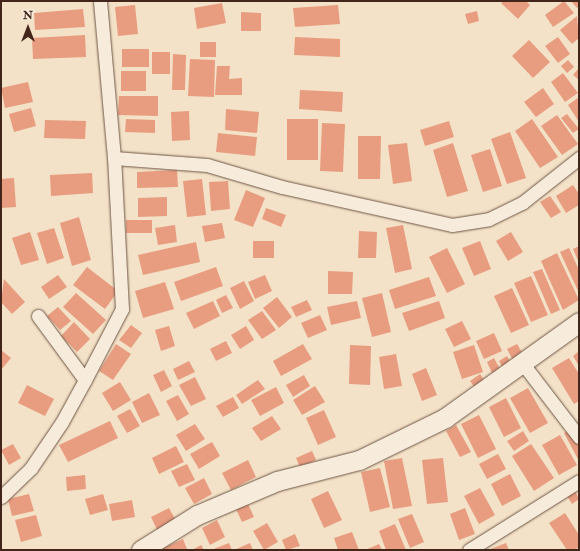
<!DOCTYPE html>
<style>
body{margin:0}
#map{position:relative;width:580px;height:551px;overflow:hidden;background:#f3e2c7;font-family:"IM FELL Double Pica",serif}
div>[style]{position:absolute}
.building>*{inset:0;background:#e89d81}
.roads{filter:drop-shadow(0 0 1px #6f5546) drop-shadow(0 0 1px #6f5546)}
.street>*{height:13px;margin:-6.5px;padding:0 6.5px;transform-origin:6.5px;border-radius:6.5px;background:#f7ecdb}
.secondary>*{height:19px;margin:-9.5px;padding:0 9.5px;transform-origin:9.5px;border-radius:9.5px;background:#f7ecdb}
span{translate:-50% -50%;white-space:nowrap;text-align:center;line-height:1.15;-webkit-text-stroke:4px #f7ecdb;paint-order:stroke}
.frame{position:absolute;inset:0;border:2px solid #43261b;pointer-events:none}
.north{position:absolute;left:8px;top:8px;width:40px;height:40px;-webkit-text-stroke:3px #f7ecdb;paint-order:stroke;rotate:0deg;font-size:11px;font-weight:700;line-height:16px;text-align:center;color:#43261b}
.north::after{content:'';display:block;margin:auto;width:14px;height:18px;background:#43261b;clip-path:polygon(50% 0,100% 100%,50% 72%,0 100%)}
</style>
<div id="map">
<div class="building">
<i style="clip-path:polygon(504px 1px,526px 1px,530px 5px,518px 19px,501px 3px)"></i>
<i style="clip-path:polygon(564px 1px,574px 13px,553px 27px,545px 15px)"></i>
<i style="clip-path:polygon(571px 1px,579px 1px,579px 6px,577px 8px)"></i>
<i style="clip-path:polygon(222px 3px,226px 23px,197px 29px,194px 8px)"></i>
<i style="clip-path:polygon(135px 5px,138px 34px,118px 36px,115px 7px)"></i>
<i style="clip-path:polygon(338px 5px,340px 24px,295px 27px,293px 8px)"></i>
<i style="clip-path:polygon(83px 9px,85px 27px,35px 30px,34px 13px)"></i>
<i style="clip-path:polygon(477px 11px,479px 21px,468px 24px,465px 14px)"></i>
<i style="clip-path:polygon(241px 12px,261px 13px,261px 31px,241px 31px)"></i>
<i style="clip-path:polygon(577px 16px,579px 38px,572px 44px,560px 30px)"></i>
<i style="clip-path:polygon(85px 35px,86px 57px,33px 59px,32px 38px)"></i>
<i style="clip-path:polygon(295px 37px,340px 39px,340px 57px,294px 55px)"></i>
<i style="clip-path:polygon(558px 37px,570px 54px,558px 63px,545px 46px)"></i>
<i style="clip-path:polygon(529px 40px,550px 62px,533px 78px,512px 56px)"></i>
<i style="clip-path:polygon(200px 42px,216px 42px,216px 57px,200px 57px)"></i>
<i style="clip-path:polygon(122px 49px,149px 49px,149px 67px,122px 67px)"></i>
<i style="clip-path:polygon(152px 52px,170px 52px,170px 74px,152px 74px)"></i>
<i style="clip-path:polygon(173px 54px,186px 55px,185px 90px,172px 90px)"></i>
<i style="clip-path:polygon(190px 59px,215px 60px,214px 97px,188px 96px)"></i>
<i style="clip-path:polygon(568px 60px,574px 67px,567px 73px,561px 66px)"></i>
<i style="clip-path:polygon(217px 66px,230px 66px,229px 79px,242px 78px,242px 95px,215px 95px)"></i>
<i style="clip-path:polygon(579px 68px,579px 80px,573px 75px)"></i>
<i style="clip-path:polygon(121px 71px,146px 71px,146px 91px,121px 91px)"></i>
<i style="clip-path:polygon(563px 73px,578px 93px,565px 102px,551px 82px)"></i>
<i style="clip-path:polygon(28px 82px,33px 102px,5px 108px,1px 88px)"></i>
<i style="clip-path:polygon(543px 88px,554px 104px,536px 117px,524px 102px)"></i>
<i style="clip-path:polygon(300px 90px,343px 92px,342px 112px,299px 109px)"></i>
<i style="clip-path:polygon(119px 96px,158px 96px,158px 116px,118px 115px)"></i>
<i style="clip-path:polygon(579px 97px,579px 122px,568px 105px)"></i>
<i style="clip-path:polygon(31px 108px,36px 126px,14px 132px,9px 114px)"></i>
<i style="clip-path:polygon(226px 109px,259px 112px,257px 133px,225px 130px)"></i>
<i style="clip-path:polygon(189px 111px,190px 140px,172px 141px,171px 112px)"></i>
<i style="clip-path:polygon(567px 114px,579px 129px,573px 133px,561px 118px)"></i>
<i style="clip-path:polygon(557px 115px,578px 144px,562px 155px,541px 126px)"></i>
<i style="clip-path:polygon(126px 119px,155px 120px,155px 133px,125px 132px)"></i>
<i style="clip-path:polygon(287px 119px,318px 119px,318px 160px,287px 160px)"></i>
<i style="clip-path:polygon(532px 119px,558px 157px,540px 168px,515px 131px)"></i>
<i style="clip-path:polygon(45px 120px,86px 121px,85px 139px,44px 138px)"></i>
<i style="clip-path:polygon(449px 121px,454px 137px,425px 146px,420px 130px)"></i>
<i style="clip-path:polygon(322px 123px,345px 124px,343px 172px,320px 171px)"></i>
<i style="clip-path:polygon(510px 132px,526px 178px,507px 184px,491px 139px)"></i>
<i style="clip-path:polygon(218px 133px,257px 137px,255px 156px,216px 152px)"></i>
<i style="clip-path:polygon(358px 136px,381px 136px,380px 179px,358px 179px)"></i>
<i style="clip-path:polygon(407px 143px,412px 181px,393px 184px,388px 145px)"></i>
<i style="clip-path:polygon(453px 143px,468px 191px,447px 197px,433px 150px)"></i>
<i style="clip-path:polygon(490px 149px,502px 186px,483px 192px,471px 155px)"></i>
<i style="clip-path:polygon(177px 170px,178px 187px,137px 188px,137px 172px)"></i>
<i style="clip-path:polygon(92px 173px,93px 193px,51px 196px,50px 175px)"></i>
<i style="clip-path:polygon(14px 178px,16px 207px,1px 208px,1px 179px)"></i>
<i style="clip-path:polygon(202px 179px,206px 215px,187px 217px,183px 181px)"></i>
<i style="clip-path:polygon(228px 181px,230px 209px,211px 211px,209px 182px)"></i>
<i style="clip-path:polygon(573px 185px,579px 194px,579px 205px,566px 213px,556px 196px)"></i>
<i style="clip-path:polygon(246px 190px,265px 198px,253px 227px,234px 220px)"></i>
<i style="clip-path:polygon(550px 196px,561px 212px,551px 218px,540px 202px)"></i>
<i style="clip-path:polygon(167px 197px,167px 216px,138px 217px,138px 198px)"></i>
<i style="clip-path:polygon(266px 208px,286px 215px,281px 227px,262px 219px)"></i>
<i style="clip-path:polygon(79px 217px,91px 260px,72px 266px,60px 223px)"></i>
<i style="clip-path:polygon(126px 220px,152px 220px,152px 233px,126px 233px)"></i>
<i style="clip-path:polygon(222px 223px,225px 238px,205px 242px,202px 226px)"></i>
<i style="clip-path:polygon(175px 225px,177px 242px,158px 245px,155px 228px)"></i>
<i style="clip-path:polygon(403px 225px,412px 269px,395px 273px,386px 228px)"></i>
<i style="clip-path:polygon(54px 228px,64px 258px,47px 264px,37px 233px)"></i>
<i style="clip-path:polygon(359px 231px,377px 232px,376px 258px,358px 258px)"></i>
<i style="clip-path:polygon(30px 232px,39px 260px,21px 265px,12px 238px)"></i>
<i style="clip-path:polygon(511px 232px,523px 252px,508px 261px,496px 241px)"></i>
<i style="clip-path:polygon(253px 241px,274px 241px,274px 258px,253px 258px)"></i>
<i style="clip-path:polygon(480px 241px,491px 269px,474px 276px,462px 248px)"></i>
<i style="clip-path:polygon(196px 242px,200px 262px,143px 275px,138px 255px)"></i>
<i style="clip-path:polygon(579px 246px,579px 263px,573px 249px)"></i>
<i style="clip-path:polygon(447px 248px,465px 284px,447px 293px,429px 257px)"></i>
<i style="clip-path:polygon(569px 248px,579px 270px,579px 293px,560px 252px)"></i>
<i style="clip-path:polygon(557px 253px,579px 300px,563px 310px,541px 261px)"></i>
<i style="clip-path:polygon(87px 267px,118px 291px,105px 309px,73px 285px)"></i>
<i style="clip-path:polygon(216px 267px,223px 286px,181px 301px,174px 282px)"></i>
<i style="clip-path:polygon(542px 269px,560px 310px,551px 314px,533px 272px)"></i>
<i style="clip-path:polygon(328px 271px,353px 272px,352px 294px,328px 294px)"></i>
<i style="clip-path:polygon(58px 275px,67px 287px,49px 299px,41px 287px)"></i>
<i style="clip-path:polygon(265px 275px,272px 291px,255px 299px,248px 282px)"></i>
<i style="clip-path:polygon(531px 276px,548px 315px,531px 322px,514px 283px)"></i>
<i style="clip-path:polygon(429px 277px,436px 296px,395px 309px,389px 290px)"></i>
<i style="clip-path:polygon(4px 279px,25px 302px,12px 314px,1px 302px)"></i>
<i style="clip-path:polygon(244px 281px,254px 301px,240px 309px,230px 288px)"></i>
<i style="clip-path:polygon(165px 282px,174px 309px,143px 318px,135px 291px)"></i>
<i style="clip-path:polygon(512px 288px,529px 325px,511px 333px,494px 296px)"></i>
<i style="clip-path:polygon(76px 293px,106px 320px,93px 334px,63px 307px)"></i>
<i style="clip-path:polygon(382px 293px,391px 332px,372px 337px,362px 298px)"></i>
<i style="clip-path:polygon(226px 295px,233px 308px,222px 313px,216px 300px)"></i>
<i style="clip-path:polygon(277px 297px,292px 317px,279px 328px,263px 308px)"></i>
<i style="clip-path:polygon(307px 300px,312px 310px,296px 317px,291px 307px)"></i>
<i style="clip-path:polygon(213px 301px,220px 316px,194px 329px,186px 313px)"></i>
<i style="clip-path:polygon(357px 301px,361px 318px,331px 325px,327px 307px)"></i>
<i style="clip-path:polygon(439px 301px,445px 318px,409px 331px,402px 313px)"></i>
<i style="clip-path:polygon(58px 307px,71px 321px,60px 330px,47px 316px)"></i>
<i style="clip-path:polygon(262px 311px,276px 330px,262px 339px,248px 320px)"></i>
<i style="clip-path:polygon(320px 315px,327px 330px,308px 338px,301px 323px)"></i>
<i style="clip-path:polygon(462px 321px,471px 339px,454px 347px,445px 329px)"></i>
<i style="clip-path:polygon(74px 322px,90px 339px,77px 352px,61px 336px)"></i>
<i style="clip-path:polygon(131px 325px,142px 333px,131px 348px,119px 340px)"></i>
<i style="clip-path:polygon(169px 326px,175px 346px,161px 351px,155px 330px)"></i>
<i style="clip-path:polygon(246px 326px,254px 340px,240px 349px,231px 335px)"></i>
<i style="clip-path:polygon(494px 333px,502px 351px,484px 359px,476px 341px)"></i>
<i style="clip-path:polygon(226px 341px,232px 353px,216px 361px,210px 349px)"></i>
<i style="clip-path:polygon(116px 344px,131px 354px,113px 380px,99px 371px)"></i>
<i style="clip-path:polygon(303px 344px,312px 359px,281px 376px,273px 361px)"></i>
<i style="clip-path:polygon(517px 344px,526px 359px,515px 364px,507px 349px)"></i>
<i style="clip-path:polygon(350px 345px,371px 346px,370px 385px,349px 384px)"></i>
<i style="clip-path:polygon(474px 345px,483px 372px,462px 379px,453px 352px)"></i>
<i style="clip-path:polygon(1px 350px,11px 358px,1px 370px)"></i>
<i style="clip-path:polygon(579px 351px,579px 366px,573px 356px)"></i>
<i style="clip-path:polygon(396px 354px,402px 386px,384px 389px,379px 357px)"></i>
<i style="clip-path:polygon(507px 356px,511px 363px,503px 368px,499px 361px)"></i>
<i style="clip-path:polygon(494px 358px,501px 371px,493px 375px,487px 362px)"></i>
<i style="clip-path:polygon(569px 358px,579px 374px,579px 401px,574px 404px,552px 368px)"></i>
<i style="clip-path:polygon(189px 361px,195px 372px,178px 380px,173px 369px)"></i>
<i style="clip-path:polygon(426px 368px,437px 395px,422px 401px,412px 374px)"></i>
<i style="clip-path:polygon(164px 370px,172px 386px,161px 392px,153px 375px)"></i>
<i style="clip-path:polygon(480px 374px,486px 383px,476px 389px,470px 381px)"></i>
<i style="clip-path:polygon(304px 375px,310px 386px,293px 397px,286px 385px)"></i>
<i style="clip-path:polygon(195px 377px,206px 399px,191px 406px,179px 385px)"></i>
<i style="clip-path:polygon(258px 380px,265px 389px,242px 404px,236px 395px)"></i>
<i style="clip-path:polygon(120px 382px,131px 400px,113px 411px,102px 393px)"></i>
<i style="clip-path:polygon(27px 385px,54px 399px,45px 416px,18px 403px)"></i>
<i style="clip-path:polygon(315px 386px,325px 402px,302px 415px,293px 400px)"></i>
<i style="clip-path:polygon(276px 387px,284px 403px,260px 416px,251px 400px)"></i>
<i style="clip-path:polygon(528px 388px,548px 423px,530px 433px,510px 398px)"></i>
<i style="clip-path:polygon(149px 393px,160px 415px,142px 423px,132px 402px)"></i>
<i style="clip-path:polygon(178px 395px,189px 414px,177px 421px,166px 401px)"></i>
<i style="clip-path:polygon(233px 397px,239px 408px,223px 417px,216px 406px)"></i>
<i style="clip-path:polygon(506px 398px,521px 428px,504px 437px,489px 407px)"></i>
<i style="clip-path:polygon(130px 409px,140px 426px,127px 433px,117px 416px)"></i>
<i style="clip-path:polygon(324px 410px,336px 437px,318px 445px,306px 418px)"></i>
<i style="clip-path:polygon(479px 415px,496px 449px,478px 458px,461px 424px)"></i>
<i style="clip-path:polygon(272px 416px,281px 429px,261px 441px,252px 428px)"></i>
<i style="clip-path:polygon(110px 421px,118px 438px,68px 462px,59px 445px)"></i>
<i style="clip-path:polygon(195px 424px,205px 439px,186px 451px,176px 435px)"></i>
<i style="clip-path:polygon(456px 425px,471px 452px,460px 457px,446px 431px)"></i>
<i style="clip-path:polygon(572px 429px,579px 441px,579px 461px,564px 433px)"></i>
<i style="clip-path:polygon(523px 431px,529px 441px,514px 451px,507px 441px)"></i>
<i style="clip-path:polygon(560px 435px,577px 465px,559px 475px,542px 445px)"></i>
<i style="clip-path:polygon(212px 442px,220px 456px,199px 469px,190px 454px)"></i>
<i style="clip-path:polygon(13px 444px,21px 458px,9px 465px,1px 450px)"></i>
<i style="clip-path:polygon(531px 444px,554px 478px,534px 491px,512px 456px)"></i>
<i style="clip-path:polygon(176px 446px,184px 462px,159px 474px,152px 458px)"></i>
<i style="clip-path:polygon(312px 451px,316px 460px,300px 467px,296px 458px)"></i>
<i style="clip-path:polygon(498px 454px,506px 469px,487px 479px,479px 464px)"></i>
<i style="clip-path:polygon(402px 458px,412px 506px,393px 509px,384px 461px)"></i>
<i style="clip-path:polygon(443px 458px,448px 502px,427px 504px,422px 460px)"></i>
<i style="clip-path:polygon(248px 460px,256px 477px,231px 490px,222px 473px)"></i>
<i style="clip-path:polygon(187px 464px,195px 480px,179px 487px,171px 471px)"></i>
<i style="clip-path:polygon(380px 468px,390px 507px,370px 512px,361px 472px)"></i>
<i style="clip-path:polygon(510px 474px,521px 496px,502px 506px,491px 484px)"></i>
<i style="clip-path:polygon(85px 475px,86px 489px,67px 491px,66px 477px)"></i>
<i style="clip-path:polygon(204px 478px,212px 494px,194px 504px,185px 488px)"></i>
<i style="clip-path:polygon(480px 488px,495px 515px,479px 524px,464px 496px)"></i>
<i style="clip-path:polygon(328px 491px,342px 520px,324px 528px,311px 499px)"></i>
<i style="clip-path:polygon(575px 491px,579px 499px,572px 504px,567px 496px)"></i>
<i style="clip-path:polygon(29px 494px,34px 511px,12px 516px,8px 499px)"></i>
<i style="clip-path:polygon(103px 494px,108px 510px,90px 515px,85px 499px)"></i>
<i style="clip-path:polygon(132px 500px,135px 517px,112px 521px,109px 504px)"></i>
<i style="clip-path:polygon(248px 504px,254px 517px,242px 522px,236px 509px)"></i>
<i style="clip-path:polygon(169px 508px,179px 526px,160px 536px,151px 517px)"></i>
<i style="clip-path:polygon(465px 508px,475px 534px,459px 540px,450px 514px)"></i>
<i style="clip-path:polygon(565px 513px,579px 535px,579px 547px,575px 550px,567px 550px,549px 523px)"></i>
<i style="clip-path:polygon(412px 514px,424px 542px,410px 548px,398px 519px)"></i>
<i style="clip-path:polygon(36px 515px,42px 536px,21px 542px,15px 520px)"></i>
<i style="clip-path:polygon(217px 520px,225px 537px,210px 545px,202px 528px)"></i>
<i style="clip-path:polygon(267px 523px,278px 542px,264px 550px,253px 531px)"></i>
<i style="clip-path:polygon(395px 524px,406px 550px,386px 550px,379px 531px)"></i>
<i style="clip-path:polygon(352px 532px,359px 550px,338px 550px,334px 538px)"></i>
<i style="clip-path:polygon(295px 534px,300px 546px,286px 550px,282px 540px)"></i>
<i style="clip-path:polygon(183px 539px,187px 549px,159px 550px)"></i>
<i style="clip-path:polygon(229px 543px,232px 550px,211px 550px)"></i>
<i style="clip-path:polygon(250px 543px,253px 550px,234px 550px)"></i>
<i style="clip-path:polygon(506px 543px,509px 550px,488px 550px)"></i>
<i style="clip-path:polygon(379px 544px,382px 550px,365px 550px)"></i>
<i style="clip-path:polygon(201px 545px,204px 550px,192px 550px)"></i>
</div>
<div class="roads">
<div class="street">
<i style="left:114px;top:158px;width:93px;rotate:4.3deg"></i>
<i style="left:207px;top:165px;width:78px;rotate:16.3deg"></i>
<i style="left:282px;top:187px;width:174px;rotate:12.6deg"></i>
<i style="left:452px;top:225px;width:37px;rotate:-9deg"></i>
<i style="left:489px;top:219px;width:37px;rotate:-26deg"></i>
<i style="left:522px;top:203px;width:73px;rotate:-38.3deg"></i>
<i style="left:38px;top:316px;width:79px;rotate:53.7deg"></i>
<i style="left:85px;top:380px;width:80px;rotate:-62.5deg"></i>
<i style="left:122px;top:309px;width:151px;rotate:-93deg"></i>
<i style="left:114px;top:158px;width:158px;rotate:-95.1deg"></i>
<i style="left:523px;top:364px;width:92px;rotate:52.5deg"></i>
<i style="left:1px;top:497px;width:42px;rotate:-44deg"></i>
<i style="left:31px;top:468px;width:55px;rotate:-56deg"></i>
<i style="left:62px;top:422px;width:48px;rotate:-61.3deg"></i>
<i style="left:469px;top:550px;width:130px;rotate:-32.1deg"></i>
</div>
<div class="secondary">
<i style="left:141px;top:550px;width:66px;rotate:-32deg"></i>
<i style="left:197px;top:515px;width:87px;rotate:-23deg"></i>
<i style="left:277px;top:481px;width:85px;rotate:-14.4deg"></i>
<i style="left:359px;top:460px;width:96px;rotate:-26deg"></i>
<i style="left:445px;top:418px;width:165px;rotate:-35.6deg"></i>
</div>
</div>
<div class="frame"></div>
<div class="north">N</div>
</div>
